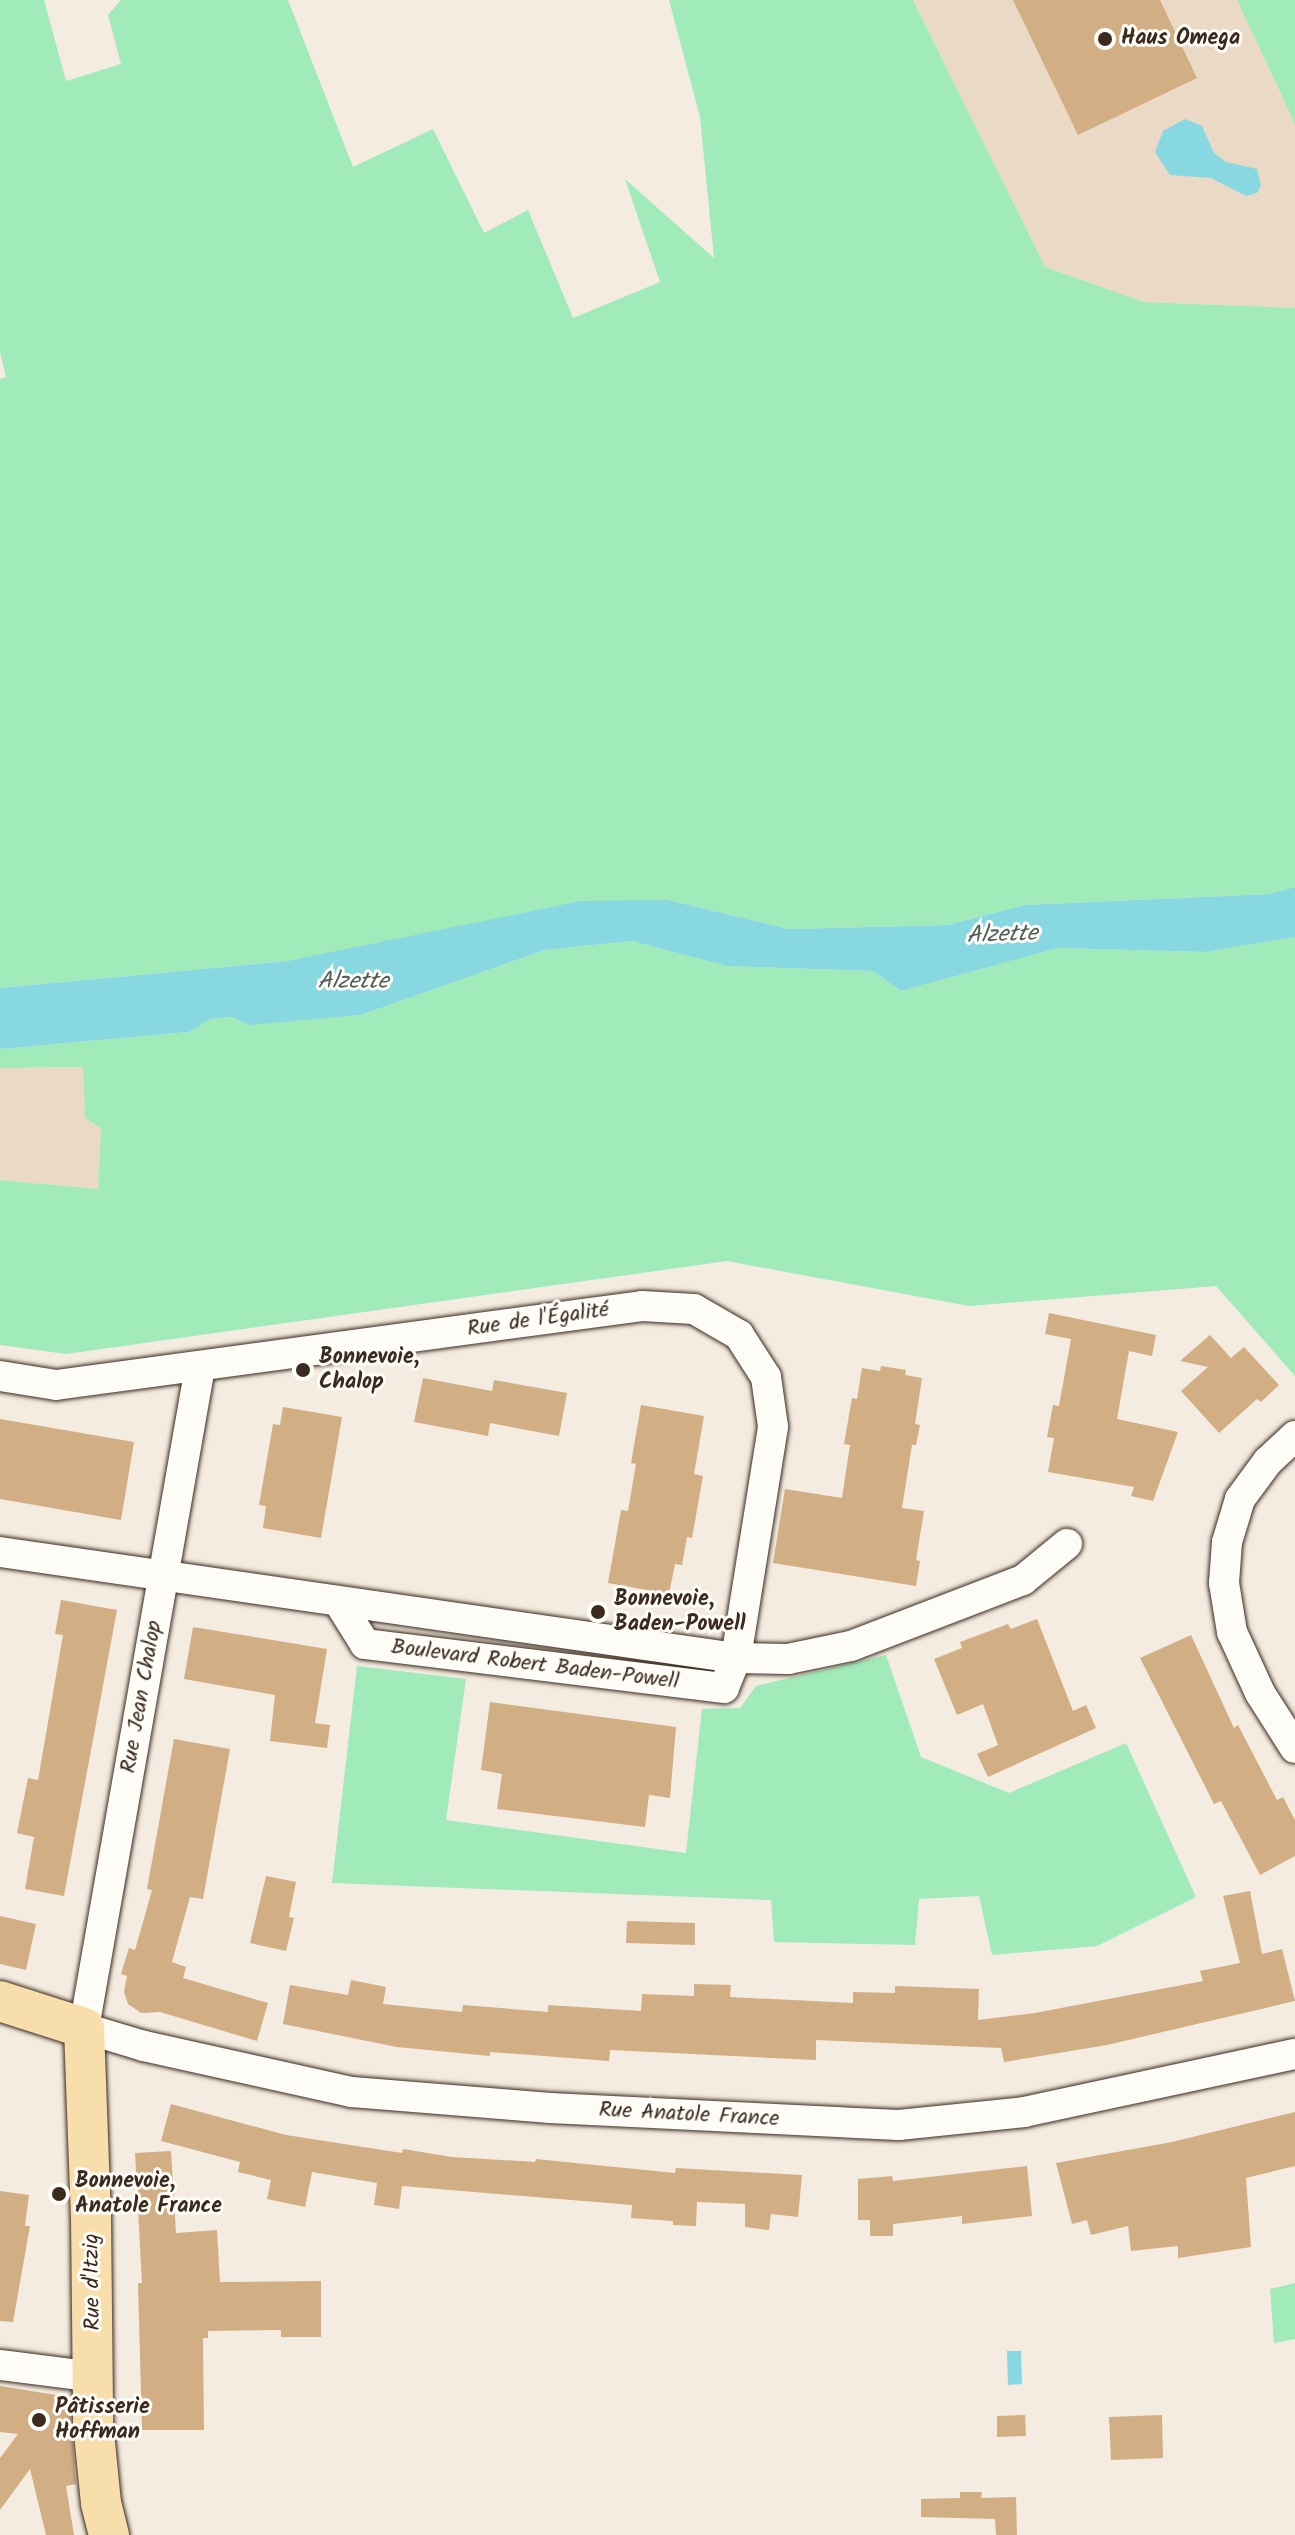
<!DOCTYPE html>
<meta charset="utf-8">
<style>
body{margin:0}
#map{position:relative;width:1295px;height:2535px;overflow:hidden;background:#f4ece0;font-family:Kalam,sans-serif}
div>[style]{position:absolute}
.built>*{inset:0;background:#ead9c4}
.green>*{inset:0;background:#a1eab9}
.water>*{inset:0;background:#88d8e2}
.building>*{inset:0;background:#d1ae84}
.roads{filter:drop-shadow(0 0 2px #3b2a1e) drop-shadow(0 0 2px #3b2a1e)}
.minor>*{height:30px;margin:-15px;padding:0 15px;transform-origin:15px;border-radius:15px;background:#fdfcf7}
.major>*{height:40px;margin:-20px;padding:0 20px;transform-origin:20px;border-radius:20px;background:#f8deab}
.dots>*{width:22px;height:22px;translate:-50% -50%;box-sizing:border-box;border:4px solid #fdfcf7;border-radius:50%}
span{translate:-50% -50%;white-space:nowrap;text-align:center;line-height:1.15;-webkit-text-stroke:6px #fdfcf7;paint-order:stroke}
.poi-label{font-size:22px;color:#3b2a1e;font-weight:700}
.left{translate:0 -50%;text-align:left}
.street-label{font-size:22px;color:#3b2a1e}
.water-label{font-size:24px;color:#525e59;font-style:italic}
</style>
<div id="map">
<div class="built">
<i style="clip-path:polygon(913px 0,1237px 0,1295px 124px,1295px 308px,1144px 302px,1045px 267px)"></i>
<i style="clip-path:polygon(83px 1067px,85px 1118px,101px 1128px,98px 1189px,0 1180px,0 1068px)"></i>
</div>
<div class="green">
<i style="clip-path:polygon(0 0,44px 0,66px 81px,121px 64px,108px 15px,121px 0,288px 0,353px 167px,433px 129px,484px 233px,528px 210px,573px 318px,660px 282px,625px 179px,714px 258px,700px 117px,669px 0,913px 0,1045px 267px,1144px 302px,1295px 308px,1295px 887px,1269px 894px,1025px 905px,948px 925px,789px 929px,668px 900px,288px 961px,0 988px,0 379px,6px 377px,0 352px)"></i>
<i style="clip-path:polygon(1237px 0,1295px 0,1295px 124px)"></i>
<i style="clip-path:polygon(1295px 937px,1295px 1376px,1216px 1286px,969px 1306px,727px 1261px,66px 1354px,0 1345px,0 1180px,98px 1189px,101px 1128px,85px 1118px,83px 1067px,0 1068px,0 1049px,189px 1032px,211px 1019px,232px 1017px,249px 1024px,361px 1015px,545px 950px,632px 941px,726px 966px,873px 971px,901px 991px,1058px 948px,1204px 952px)"></i>
<i style="clip-path:polygon(886px 1655px,921px 1757px,1009px 1793px,1126px 1743px,1196px 1897px,1097px 1946px,992px 1955px,979px 1896px,919px 1899px,915px 1945px,774px 1942px,771px 1900px,332px 1883px,357px 1666px,466px 1679px,446px 1820px,686px 1853px,702px 1709px,740px 1708px,756px 1686px)"></i>
<i style="clip-path:polygon(1295px 2283px,1295px 2339px,1274px 2343px,1270px 2289px)"></i>
</div>
<div class="water">
<i style="clip-path:polygon(1185px 119px,1202px 126px,1214px 153px,1226px 162px,1257px 169px,1261px 186px,1257px 193px,1246px 196px,1211px 178px,1170px 175px,1155px 152px,1163px 131px)"></i>
<i style="clip-path:polygon(1295px 887px,1295px 937px,1204px 952px,1058px 948px,901px 991px,873px 971px,726px 966px,632px 941px,545px 950px,361px 1015px,249px 1025px,232px 1017px,211px 1019px,189px 1032px,0 1049px,0 988px,288px 961px,581px 901px,668px 900px,789px 929px,948px 925px,1025px 905px,1269px 894px)"></i>
<i style="clip-path:polygon(1007px 2351px,1021px 2351px,1022px 2384px,1008px 2385px)"></i>
</div>
<div class="building">
<i style="clip-path:polygon(1013px 0,1160px 0,1197px 78px,1078px 135px)"></i>
<i style="clip-path:polygon(1049px 1313px,1156px 1335px,1152px 1356px,1129px 1351px,1117px 1419px,1178px 1432px,1153px 1501px,1131px 1496px,1134px 1487px,1048px 1472px,1054px 1438px,1047px 1437px,1053px 1405px,1059px 1406px,1071px 1339px,1045px 1334px)"></i>
<i style="clip-path:polygon(1210px 1335px,1231px 1358px,1244px 1347px,1279px 1385px,1261px 1402px,1257px 1399px,1219px 1433px,1181px 1391px,1208px 1367px,1180px 1361px)"></i>
<i style="clip-path:polygon(881px 1366px,906px 1370px,905px 1375px,922px 1378px,915px 1424px,920px 1425px,916px 1445px,912px 1445px,902px 1508px,924px 1511px,916px 1560px,920px 1561px,916px 1586px,773px 1563px,785px 1489px,842px 1498px,850px 1445px,844px 1444px,852px 1398px,857px 1399px,862px 1368px,880px 1371px)"></i>
<i style="clip-path:polygon(423px 1378px,492px 1391px,494px 1380px,567px 1393px,559px 1436px,490px 1423px,488px 1436px,414px 1422px)"></i>
<i style="clip-path:polygon(641px 1405px,704px 1416px,694px 1474px,703px 1476px,692px 1538px,687px 1537px,682px 1565px,675px 1564px,669px 1594px,608px 1583px,621px 1510px,628px 1511px,636px 1464px,631px 1463px)"></i>
<i style="clip-path:polygon(283px 1407px,342px 1417px,321px 1538px,263px 1528px,266px 1506px,259px 1505px,273px 1424px,280px 1425px)"></i>
<i style="clip-path:polygon(0 1419px,134px 1442px,121px 1520px,0 1499px)"></i>
<i style="clip-path:polygon(61px 1600px,117px 1610px,64px 1896px,25px 1889px,34px 1837px,17px 1833px,28px 1778px,38px 1780px,63px 1635px,55px 1634px)"></i>
<i style="clip-path:polygon(1037px 1619px,1073px 1711px,1086px 1705px,1096px 1728px,988px 1777px,977px 1754px,998px 1745px,983px 1704px,957px 1715px,934px 1659px,962px 1648px,960px 1642px,1008px 1624px,1011px 1629px)"></i>
<i style="clip-path:polygon(193px 1627px,327px 1649px,315px 1723px,330px 1725px,327px 1748px,270px 1741px,275px 1695px,184px 1679px)"></i>
<i style="clip-path:polygon(1191px 1635px,1234px 1728px,1238px 1725px,1277px 1800px,1283px 1797px,1295px 1820px,1295px 1856px,1260px 1875px,1221px 1801px,1214px 1804px,1140px 1658px)"></i>
<i style="clip-path:polygon(490px 1702px,676px 1727px,670px 1798px,649px 1795px,645px 1827px,497px 1809px,502px 1774px,481px 1770px)"></i>
<i style="clip-path:polygon(174px 1739px,230px 1749px,203px 1899px,190px 1897px,172px 1962px,186px 1967px,183px 1978px,268px 2003px,257px 2041px,160px 2012px,141px 2013px,128px 2004px,124px 1992px,127px 1976px,121px 1974px,129px 1948px,135px 1950px,152px 1890px,147px 1889px)"></i>
<i style="clip-path:polygon(266px 1876px,296px 1882px,289px 1917px,294px 1918px,286px 1951px,250px 1943px)"></i>
<i style="clip-path:polygon(1250px 1891px,1262px 1954px,1282px 1949px,1295px 2001px,1107px 2045px,1004px 2062px,1001px 2048px,816px 2040px,816px 2060px,610px 2050px,609px 2061px,490px 2052px,490px 2056px,397px 2047px,283px 2024px,290px 1985px,348px 1995px,351px 1980px,386px 1987px,383px 2004px,462px 2012px,463px 2005px,548px 2012px,548px 2005px,641px 2011px,642px 1994px,694px 1996px,694px 1984px,731px 1985px,730px 1997px,853px 2003px,853px 1992px,895px 1993px,895px 1986px,979px 1989px,978px 2020px,1035px 2013px,1203px 1981px,1200px 1971px,1240px 1963px,1223px 1896px)"></i>
<i style="clip-path:polygon(0 1916px,36px 1924px,26px 1970px,0 1964px)"></i>
<i style="clip-path:polygon(627px 1921px,695px 1923px,695px 1945px,626px 1943px)"></i>
<i style="clip-path:polygon(171px 2104px,286px 2135px,402px 2153px,403px 2149px,452px 2157px,535px 2162px,536px 2159px,675px 2173px,676px 2168px,802px 2175px,798px 2217px,771px 2214px,769px 2230px,745px 2227px,745px 2204px,697px 2202px,696px 2226px,673px 2225px,673px 2221px,631px 2218px,632px 2205px,402px 2186px,399px 2209px,374px 2205px,377px 2183px,312px 2172px,305px 2207px,267px 2199px,271px 2180px,238px 2172px,240px 2162px,161px 2141px)"></i>
<i style="clip-path:polygon(1295px 2112px,1295px 2166px,1246px 2178px,1251px 2247px,1178px 2258px,1178px 2246px,1131px 2251px,1128px 2226px,1091px 2235px,1087px 2220px,1072px 2224px,1056px 2163px,1172px 2142px)"></i>
<i style="clip-path:polygon(171px 2151px,176px 2233px,217px 2230px,220px 2282px,321px 2281px,321px 2337px,281px 2337px,281px 2330px,208px 2331px,208px 2338px,203px 2338px,204px 2430px,142px 2430px,138px 2283px,142px 2283px,135px 2153px)"></i>
<i style="clip-path:polygon(1027px 2166px,1032px 2216px,962px 2224px,962px 2216px,893px 2224px,893px 2236px,870px 2236px,870px 2220px,858px 2220px,858px 2179px,892px 2176px,893px 2181px)"></i>
<i style="clip-path:polygon(0 2191px,29px 2195px,25px 2226px,30px 2226px,13px 2322px,0 2321px)"></i>
<i style="clip-path:polygon(0 2386px,56px 2395px,70px 2409px,76px 2484px,66px 2486px,74px 2535px,46px 2535px,30px 2469px,0 2510px,0 2458px,18px 2434px,0 2432px)"></i>
<i style="clip-path:polygon(1025px 2415px,1026px 2436px,997px 2437px,997px 2416px)"></i>
<i style="clip-path:polygon(1162px 2415px,1163px 2458px,1111px 2460px,1109px 2417px)"></i>
<i style="clip-path:polygon(960px 2492px,982px 2492px,981px 2498px,1016px 2497px,1017px 2535px,996px 2535px,995px 2519px,921px 2517px,921px 2499px,960px 2498px)"></i>
</div>
<div class="roads">
<div class="minor">
<i style="left:200px;top:1367px;width:671px;rotate:99.95deg"></i>
<i style="left:84px;top:2028px;width:63px;rotate:16.7deg"></i>
<i style="left:144px;top:2046px;width:213px;rotate:12.5deg"></i>
<i style="left:352px;top:2092px;width:199px;rotate:4.6deg"></i>
<i style="left:550px;top:2108px;width:349px;rotate:2.8deg"></i>
<i style="left:899px;top:2125px;width:126px;rotate:-5.9deg"></i>
<i style="left:1024px;top:2112px;width:277px;rotate:-12.1deg"></i>
<i style="left:0;top:1376px;width:57px;rotate:9.1deg"></i>
<i style="left:56px;top:1385px;width:591px;rotate:-7.68deg"></i>
<i style="left:642px;top:1306px;width:52px;rotate:3.3deg"></i>
<i style="left:694px;top:1309px;width:52px;rotate:30deg"></i>
<i style="left:739px;top:1335px;width:50px;rotate:57.3deg"></i>
<i style="left:766px;top:1377px;width:50px;rotate:82deg"></i>
<i style="left:773px;top:1427px;width:234px;rotate:99.1deg"></i>
<i style="left:736px;top:1658px;width:32px;rotate:112deg"></i>
<i style="left:724px;top:1688px;width:362px;rotate:-173deg"></i>
<i style="left:365px;top:1644px;width:51px;rotate:-122.1deg"></i>
<i style="left:1295px;top:1436px;width:37px;rotate:137deg"></i>
<i style="left:1268px;top:1461px;width:47px;rotate:126.4deg"></i>
<i style="left:1240px;top:1499px;width:45px;rotate:106.8deg"></i>
<i style="left:1227px;top:1542px;width:41px;rotate:94.2deg"></i>
<i style="left:1224px;top:1583px;width:50px;rotate:80.7deg"></i>
<i style="left:1232px;top:1632px;width:67px;rotate:65.3deg"></i>
<i style="left:1260px;top:1693px;width:65px;rotate:57.5deg"></i>
<i style="left:0;top:1552px;width:744px;rotate:8.2deg"></i>
<i style="left:736px;top:1658px;width:52px;rotate:1.1deg"></i>
<i style="left:788px;top:1659px;width:64px;rotate:-11.7deg"></i>
<i style="left:851px;top:1646px;width:184px;rotate:-21deg"></i>
<i style="left:1023px;top:1580px;width:57px;rotate:-39.3deg"></i>
<i style="left:0;top:2365px;width:96px;rotate:7.2deg"></i>
</div>
<div class="major">
<i style="left:0;top:2001px;width:88px;rotate:17.8deg"></i>
<i style="left:84px;top:2028px;width:188px;rotate:87.9deg"></i>
<i style="left:91px;top:2216px;width:207px;rotate:89.4deg"></i>
<i style="left:93px;top:2423px;width:80px;rotate:84.3deg"></i>
<i style="left:101px;top:2503px;width:33px;rotate:76deg"></i>
</div>
</div>
<div class="dots">
<i style="left:1105px;top:39px;background:#3b2a1e"></i>
<i style="left:303px;top:1370px;background:#3b2a1e"></i>
<i style="left:598px;top:1612px;background:#3b2a1e"></i>
<i style="left:59px;top:2194px;background:#3b2a1e"></i>
<i style="left:39px;top:2420px;background:#3b2a1e"></i>
</div>
<div class="poi-label">
<span class="left" style="left:1121px;top:39px">Haus Omega</span>
<span class="left" style="left:319px;top:1370px">Bonnevoie,<br>Chalop</span>
<span class="left" style="left:614px;top:1612px">Bonnevoie,<br>Baden-Powell</span>
<span class="left" style="left:75px;top:2194px">Bonnevoie,<br>Anatole France</span>
<span class="left" style="left:55px;top:2420px">Pâtisserie<br>Hoffman</span>
</div>
<div class="street-label">
<span style="left:538px;top:1320px;rotate:-8deg">Rue de l'Égalité</span>
<span style="left:535px;top:1665px;rotate:7deg">Boulevard Robert Baden-Powell</span>
<span style="left:142px;top:1697px;rotate:-80deg">Rue Jean Chalop</span>
<span style="left:689px;top:2115px;rotate:3deg">Rue Anatole France</span>
<span style="left:93px;top:2282px;rotate:-91deg">Rue d'Itzig</span>
</div>
<div class="water-label">
<span style="left:1002px;top:935px;rotate:-2deg">Alzette</span>
<span style="left:353px;top:982px">Alzette</span>
</div>
</div>
